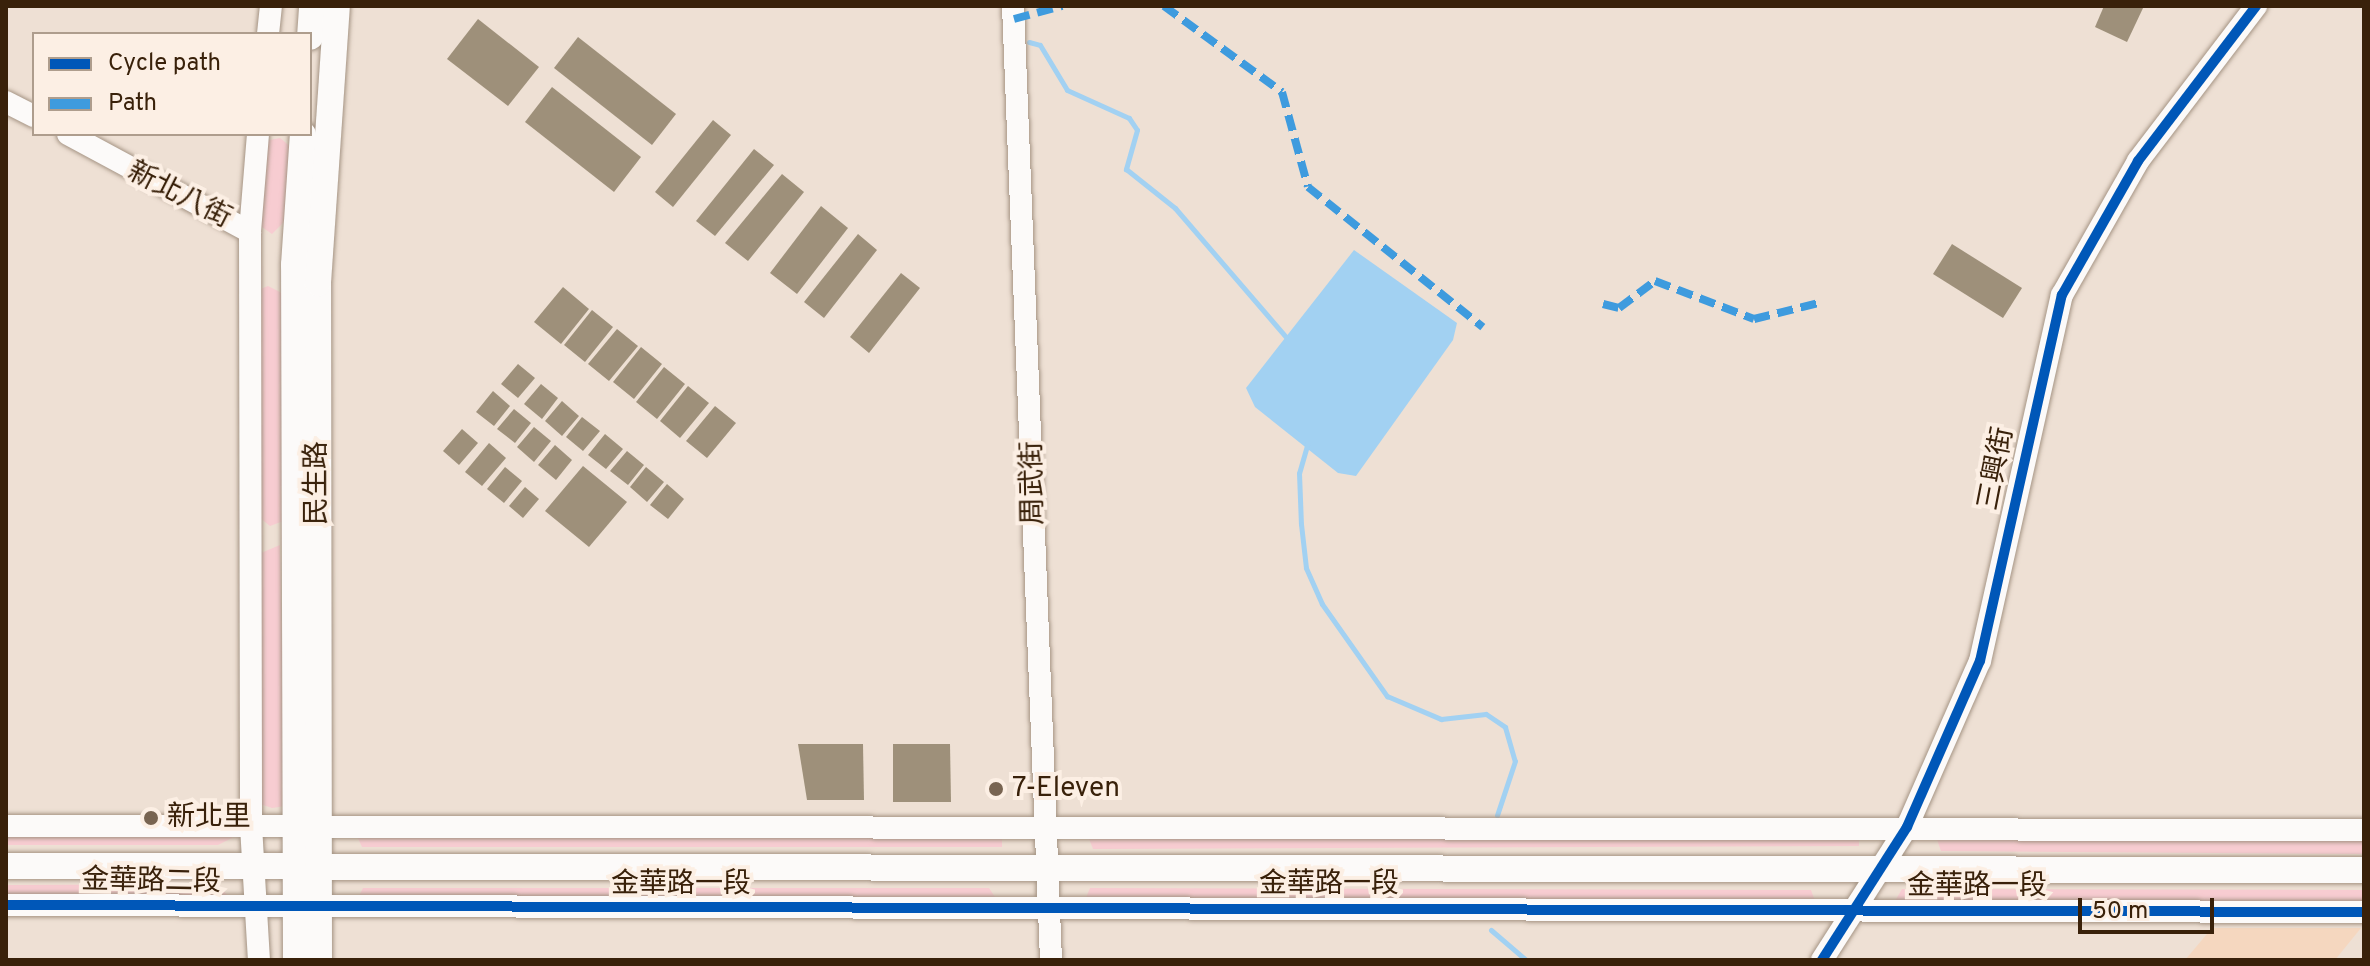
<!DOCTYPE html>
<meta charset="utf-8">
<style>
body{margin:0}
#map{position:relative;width:2370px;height:966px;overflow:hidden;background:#eee0d4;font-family:Overpass,"Noto Sans TC",sans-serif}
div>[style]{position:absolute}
.built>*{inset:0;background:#f5d7bf}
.green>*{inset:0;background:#f7ccd1}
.water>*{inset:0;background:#a2d1f2}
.stream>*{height:5px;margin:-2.5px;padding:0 2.5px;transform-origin:2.5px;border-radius:2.5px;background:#a2d1f2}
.building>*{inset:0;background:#9e907a}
.roads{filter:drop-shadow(0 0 2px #a59484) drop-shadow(0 0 2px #a59484)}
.minor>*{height:22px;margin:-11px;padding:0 11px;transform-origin:11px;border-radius:11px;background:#fcfaf9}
.tertiary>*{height:26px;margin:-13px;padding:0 13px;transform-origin:13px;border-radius:13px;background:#fcfaf9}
.quiet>*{height:8px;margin-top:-4px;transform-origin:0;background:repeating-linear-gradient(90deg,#3e9bde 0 16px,transparent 0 24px)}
.cycleway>*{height:10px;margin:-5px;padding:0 5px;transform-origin:5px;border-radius:5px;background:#0057b8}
.dots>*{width:22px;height:22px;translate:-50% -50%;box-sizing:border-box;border:4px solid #fcefe4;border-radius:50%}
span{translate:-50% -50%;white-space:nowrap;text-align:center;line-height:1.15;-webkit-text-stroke:8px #fcefe4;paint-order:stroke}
.street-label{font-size:28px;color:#39210a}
.poi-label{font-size:28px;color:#39210a}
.left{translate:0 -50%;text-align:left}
.frame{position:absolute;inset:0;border:8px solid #39210a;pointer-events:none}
.legend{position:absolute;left:32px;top:32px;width:280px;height:104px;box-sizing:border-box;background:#fcefe4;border:2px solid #ae9d8d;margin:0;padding:10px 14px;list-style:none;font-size:24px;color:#39210a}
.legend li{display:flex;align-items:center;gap:16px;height:40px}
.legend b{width:40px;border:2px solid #ae9d8d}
.scale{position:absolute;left:2078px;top:898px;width:136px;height:36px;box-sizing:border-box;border:4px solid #39210a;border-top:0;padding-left:10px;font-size:24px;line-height:28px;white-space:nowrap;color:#39210a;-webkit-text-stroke:6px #fcefe4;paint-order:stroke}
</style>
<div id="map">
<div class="built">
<i style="clip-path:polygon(2212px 928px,2361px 928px,2335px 960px,2185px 960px)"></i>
</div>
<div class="green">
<i style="clip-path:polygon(280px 138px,291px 147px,288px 218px,272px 234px,259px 225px,265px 141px)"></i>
<i style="clip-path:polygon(268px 286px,282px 293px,286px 520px,270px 526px,260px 518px,258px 290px)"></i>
<i style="clip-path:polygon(280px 545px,285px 806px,272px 808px,260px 804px,261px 553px)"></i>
<i style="clip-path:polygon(6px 830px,231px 834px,232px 838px,218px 845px,6px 845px)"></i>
<i style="clip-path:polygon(356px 834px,1002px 838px,1002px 847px,362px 847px)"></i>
<i style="clip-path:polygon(2364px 835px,2364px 854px,1941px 851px,1936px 837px)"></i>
<i style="clip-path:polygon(1088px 836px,1859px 838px,1859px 846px,1093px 849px)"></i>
<i style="clip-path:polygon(217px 884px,228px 896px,6px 901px,6px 885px)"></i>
<i style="clip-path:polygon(363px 888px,989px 888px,999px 903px,356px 902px)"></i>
<i style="clip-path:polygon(1090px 888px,1811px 890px,1815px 901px,1085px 900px)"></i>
<i style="clip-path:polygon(1902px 889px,2364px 890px,2364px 906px,1895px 901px)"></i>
</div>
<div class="water">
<i style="clip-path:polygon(1354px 250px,1457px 323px,1453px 340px,1356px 476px,1338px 473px,1255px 407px,1246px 388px)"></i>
</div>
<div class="stream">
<i style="left:1029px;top:42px;width:11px;rotate:15deg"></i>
<i style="left:1040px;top:45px;width:52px;rotate:59deg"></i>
<i style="left:1067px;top:90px;width:68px;rotate:24.3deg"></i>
<i style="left:1129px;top:118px;width:14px;rotate:56deg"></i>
<i style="left:1137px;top:130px;width:41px;rotate:105.8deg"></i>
<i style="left:1126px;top:169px;width:63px;rotate:38.5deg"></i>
<i style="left:1175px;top:208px;width:170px;rotate:49.3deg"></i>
<i style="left:1308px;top:442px;width:32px;rotate:106deg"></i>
<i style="left:1299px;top:473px;width:51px;rotate:87.8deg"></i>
<i style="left:1301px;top:524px;width:44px;rotate:83.5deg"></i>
<i style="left:1306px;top:568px;width:39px;rotate:66deg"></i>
<i style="left:1322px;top:604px;width:113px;rotate:54.8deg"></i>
<i style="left:1387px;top:696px;width:59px;rotate:23.1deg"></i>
<i style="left:1441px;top:719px;width:45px;rotate:-6.3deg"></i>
<i style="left:1486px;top:714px;width:23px;rotate:34deg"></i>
<i style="left:1505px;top:727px;width:35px;rotate:74deg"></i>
<i style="left:1515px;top:761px;width:57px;rotate:108.4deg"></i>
<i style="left:1491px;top:930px;width:46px;rotate:40.6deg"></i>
</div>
<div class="building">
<i style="clip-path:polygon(2104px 6px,2144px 6px,2127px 42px,2095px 27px)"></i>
<i style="clip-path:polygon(478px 19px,539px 67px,508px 106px,447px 59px)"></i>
<i style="clip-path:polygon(578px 37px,676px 114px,652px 145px,554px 68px)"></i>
<i style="clip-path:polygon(552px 87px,641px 157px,614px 192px,525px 122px)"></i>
<i style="clip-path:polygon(713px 120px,731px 135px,673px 207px,655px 192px)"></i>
<i style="clip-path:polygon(754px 149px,774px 165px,715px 236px,696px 221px)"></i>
<i style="clip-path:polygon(782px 174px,804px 192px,748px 261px,725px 243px)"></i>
<i style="clip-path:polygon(821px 206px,848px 228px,797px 294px,770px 273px)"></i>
<i style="clip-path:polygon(858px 234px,877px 250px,824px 318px,804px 302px)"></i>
<i style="clip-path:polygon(1952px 244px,2022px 288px,2003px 318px,1933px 274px)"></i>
<i style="clip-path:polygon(901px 273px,920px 288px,869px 353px,850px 337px)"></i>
<i style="clip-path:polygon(563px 287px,589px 309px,561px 344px,534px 322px)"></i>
<i style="clip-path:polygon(592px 310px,613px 327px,585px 362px,564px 345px)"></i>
<i style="clip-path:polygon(617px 329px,638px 346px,609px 381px,588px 364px)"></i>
<i style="clip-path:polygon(641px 347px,662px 364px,634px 399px,613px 382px)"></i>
<i style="clip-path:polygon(518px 364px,535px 378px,518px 398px,501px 384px)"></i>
<i style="clip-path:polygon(664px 367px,685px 384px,657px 419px,636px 402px)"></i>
<i style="clip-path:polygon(541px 384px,558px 398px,542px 419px,524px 404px)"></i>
<i style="clip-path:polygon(688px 386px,709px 403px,680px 438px,660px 421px)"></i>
<i style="clip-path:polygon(493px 391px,510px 406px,494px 426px,476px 412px)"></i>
<i style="clip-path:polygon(562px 401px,579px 416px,562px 436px,545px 421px)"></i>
<i style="clip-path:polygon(715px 406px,736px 423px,707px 458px,686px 441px)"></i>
<i style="clip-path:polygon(514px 409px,531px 423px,515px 443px,497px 429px)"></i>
<i style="clip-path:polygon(582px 417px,600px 431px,583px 451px,566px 437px)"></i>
<i style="clip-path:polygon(534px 427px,551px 441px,534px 462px,517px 447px)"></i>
<i style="clip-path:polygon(462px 429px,478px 443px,459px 465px,443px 451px)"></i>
<i style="clip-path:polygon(605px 434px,623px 449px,606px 469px,588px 455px)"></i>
<i style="clip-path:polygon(489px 443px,506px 458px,482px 486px,465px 472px)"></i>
<i style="clip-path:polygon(555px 445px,572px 460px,556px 480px,538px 465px)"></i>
<i style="clip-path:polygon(627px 451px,644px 465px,628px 485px,610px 471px)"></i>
<i style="clip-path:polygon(583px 466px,627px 502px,589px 547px,545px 511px)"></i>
<i style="clip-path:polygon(505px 467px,522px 481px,504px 503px,487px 489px)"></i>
<i style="clip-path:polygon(646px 467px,664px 482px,647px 502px,630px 487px)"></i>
<i style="clip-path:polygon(667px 484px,684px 499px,668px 519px,650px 505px)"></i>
<i style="clip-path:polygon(525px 487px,539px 499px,523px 518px,509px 506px)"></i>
<i style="clip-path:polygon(798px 744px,863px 744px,864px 800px,807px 800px)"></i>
<i style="clip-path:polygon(893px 744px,950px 744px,951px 802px,893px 802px)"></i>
</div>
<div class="roads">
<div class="minor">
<i style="left:1013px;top:6px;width:955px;rotate:87.72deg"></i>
<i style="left:268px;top:34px;width:28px;rotate:-84deg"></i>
<i style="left:6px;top:102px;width:31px;rotate:27deg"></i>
<i style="left:68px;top:134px;width:207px;rotate:28.3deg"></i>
<i style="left:258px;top:134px;width:98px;rotate:94.7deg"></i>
<i style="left:250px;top:232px;width:594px;rotate:89.9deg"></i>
<i style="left:251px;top:826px;width:134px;rotate:86.6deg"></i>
<i style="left:6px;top:826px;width:2358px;rotate:0.1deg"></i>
<i style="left:6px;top:905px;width:2358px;rotate:0.17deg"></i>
<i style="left:1822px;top:960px;width:158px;rotate:-57.4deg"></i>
<i style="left:1907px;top:827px;width:181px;rotate:-66.3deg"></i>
<i style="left:1980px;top:661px;width:375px;rotate:-77.4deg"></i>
<i style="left:2062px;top:295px;width:154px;rotate:-60.4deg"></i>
<i style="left:2138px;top:161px;width:195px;rotate:-52.7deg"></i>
</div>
<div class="tertiary">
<i style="left:310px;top:37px;width:31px;rotate:-86deg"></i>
<i style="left:6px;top:866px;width:2358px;rotate:0.1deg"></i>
<i style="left:296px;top:960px;width:695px;rotate:-90.16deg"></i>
<i style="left:294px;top:265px;width:131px;rotate:-86.1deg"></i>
<i style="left:319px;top:960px;width:677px;rotate:-90.08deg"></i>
<i style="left:318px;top:283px;width:278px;rotate:-86.1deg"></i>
</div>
</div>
<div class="quiet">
<i style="left:1164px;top:6px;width:146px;rotate:36.1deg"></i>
<i style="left:1282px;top:92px;width:98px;rotate:74.7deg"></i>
<i style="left:1308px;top:187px;width:224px;rotate:38.7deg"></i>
<i style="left:1014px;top:19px;width:50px;rotate:-15.2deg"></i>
<i style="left:1603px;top:304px;width:16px;rotate:14deg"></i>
<i style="left:1619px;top:308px;width:45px;rotate:-36.9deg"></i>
<i style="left:1655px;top:281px;width:106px;rotate:21deg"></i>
<i style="left:1754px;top:319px;width:66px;rotate:-14deg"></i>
</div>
<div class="cycleway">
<i style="left:6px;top:905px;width:2358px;rotate:0.17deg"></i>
<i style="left:1822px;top:960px;width:158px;rotate:-57.4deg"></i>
<i style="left:1907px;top:827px;width:181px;rotate:-66.3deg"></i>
<i style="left:1980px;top:661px;width:375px;rotate:-77.4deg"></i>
<i style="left:2062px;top:295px;width:154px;rotate:-60.4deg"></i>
<i style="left:2138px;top:161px;width:195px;rotate:-52.7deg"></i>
</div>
<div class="dots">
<i style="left:996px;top:789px;background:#786451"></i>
<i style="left:151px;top:818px;background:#786451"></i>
</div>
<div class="street-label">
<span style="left:179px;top:196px;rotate:27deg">新北八街</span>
<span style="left:1997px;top:469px;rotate:-79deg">三興街</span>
<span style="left:318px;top:483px;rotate:-90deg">民生路</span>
<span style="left:1034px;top:483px;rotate:-91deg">周武街</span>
<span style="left:151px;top:882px;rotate:1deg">金華路二段</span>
<span style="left:681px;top:885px">金華路一段</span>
<span style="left:1329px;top:885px">金華路一段</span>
<span style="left:1977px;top:887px">金華路一段</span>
</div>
<div class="poi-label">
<span class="left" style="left:1012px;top:789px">7-Eleven</span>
<span class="left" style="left:167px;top:818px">新北里</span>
</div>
<div class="frame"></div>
<ul class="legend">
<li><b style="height:10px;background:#0057b8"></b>Cycle path</li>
<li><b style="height:10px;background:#3e9bde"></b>Path</li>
</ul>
<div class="scale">50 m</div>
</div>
